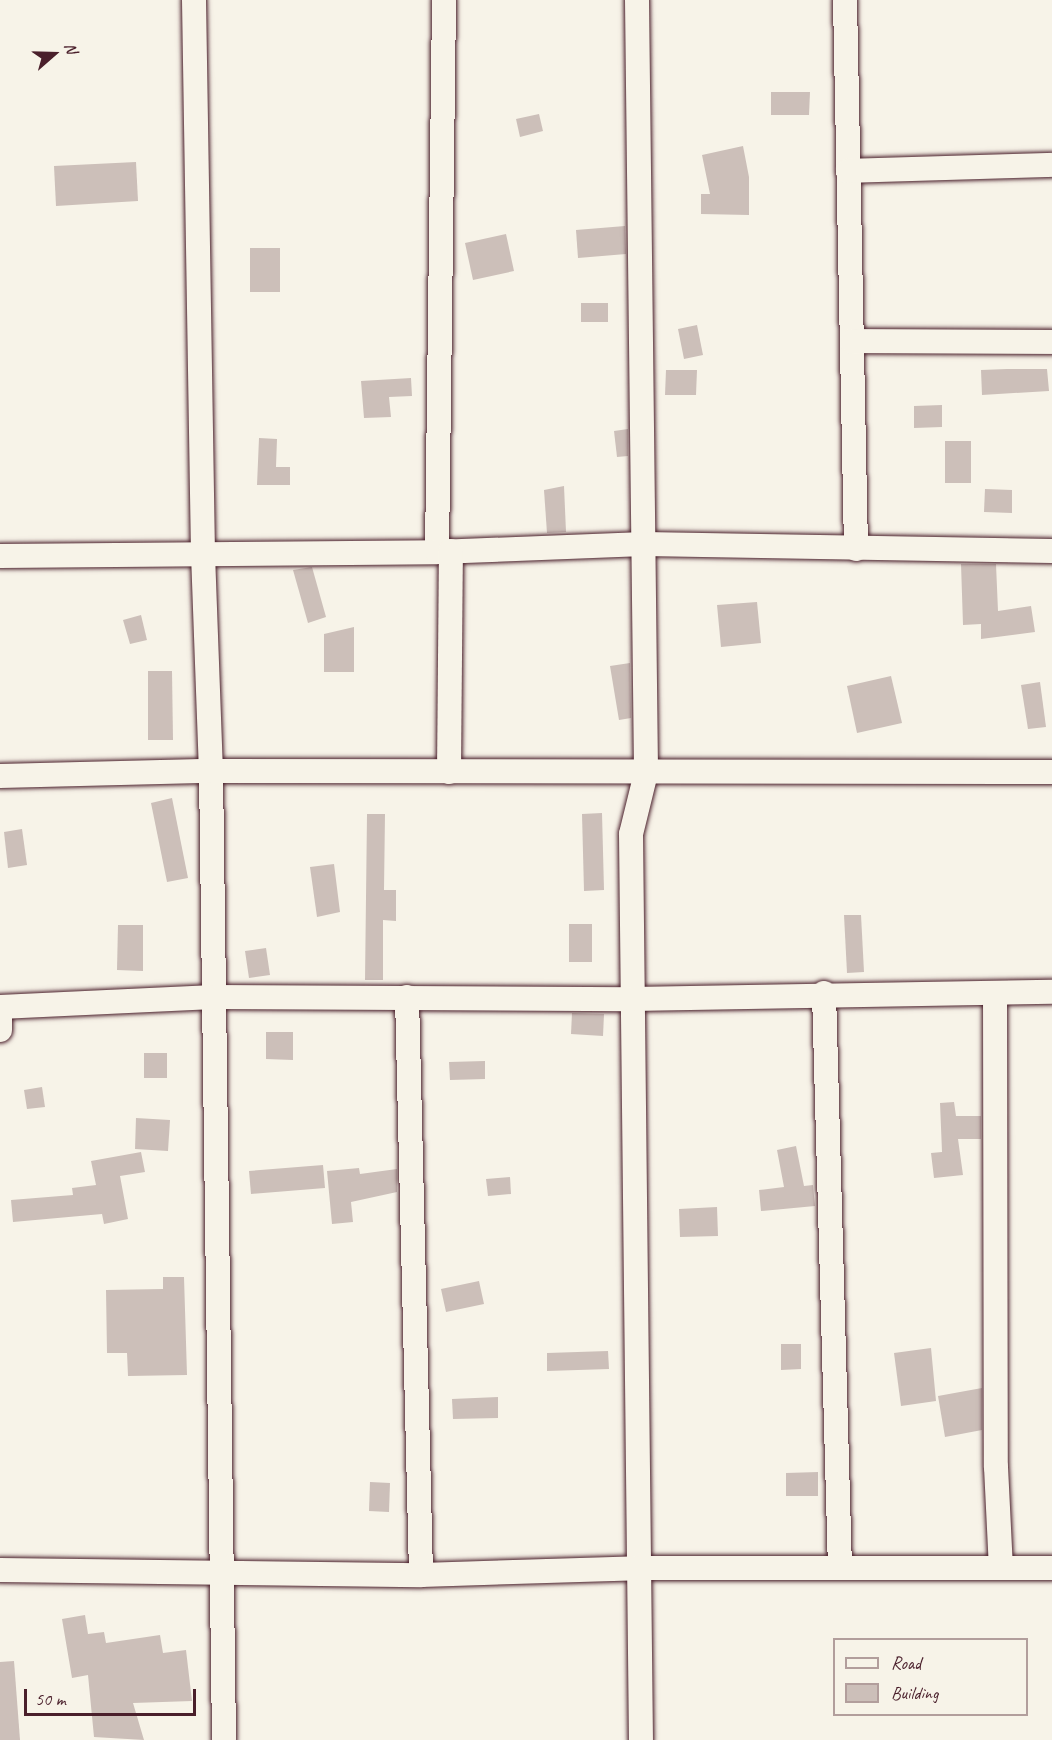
<!DOCTYPE html>
<style>
body{margin:0}
#map{position:relative;width:1052px;height:1740px;overflow:hidden;background:#f7f3e8;font-family:Caveat,sans-serif}
div>[style]{position:absolute}
.building>*{inset:0;background:#ccbfb9}
.roads{filter:drop-shadow(0 0 2px #4a1f2b) drop-shadow(0 0 2px #4a1f2b)}
.street>*{height:24px;margin:-12px;padding:0 12px;transform-origin:12px;border-radius:12px;background:#f7f3e8}
span{translate:-50% -50%;white-space:nowrap;text-align:center;line-height:1.15;-webkit-text-stroke:6px #f7f3e8;paint-order:stroke}
.legend{position:absolute;left:833px;top:1638px;width:195px;height:78px;box-sizing:border-box;background:#f7f3e8;border:2px solid #b29e9c;margin:0;padding:8px 10px;list-style:none;font-size:18px;color:#4a1f2b}
.legend li{display:flex;align-items:center;gap:12px;height:30px}
.legend b{width:30px;border:2px solid #b29e9c}
.north{position:absolute;left:24px;top:24px;width:60px;height:60px;-webkit-text-stroke:4px #f7f3e8;paint-order:stroke;rotate:70deg;font-size:16px;font-weight:700;line-height:24px;text-align:center;color:#4a1f2b}
.north::after{content:'';display:block;margin:auto;width:21px;height:27px;background:#4a1f2b;clip-path:polygon(50% 0,100% 100%,50% 72%,0 100%)}
.scale{position:absolute;left:24px;top:1689px;width:172px;height:27px;box-sizing:border-box;border:3px solid #4a1f2b;border-top:0;padding-left:8px;font-size:18px;line-height:21px;white-space:nowrap;color:#4a1f2b;-webkit-text-stroke:4px #f7f3e8;paint-order:stroke}
</style>
<div id="map">
<div class="building">
<i style="clip-path:polygon(771px 92px,810px 92px,809px 115px,771px 115px)"></i>
<i style="clip-path:polygon(539px 114px,543px 131px,520px 137px,516px 119px)"></i>
<i style="clip-path:polygon(743px 146px,749px 177px,749px 215px,701px 214px,701px 194px,710px 194px,702px 155px)"></i>
<i style="clip-path:polygon(136px 162px,138px 201px,56px 206px,54px 166px)"></i>
<i style="clip-path:polygon(625px 226px,626px 254px,578px 258px,576px 230px)"></i>
<i style="clip-path:polygon(506px 234px,514px 271px,473px 280px,465px 243px)"></i>
<i style="clip-path:polygon(250px 248px,280px 248px,280px 292px,250px 292px)"></i>
<i style="clip-path:polygon(581px 303px,608px 303px,608px 322px,581px 322px)"></i>
<i style="clip-path:polygon(697px 325px,703px 355px,684px 359px,678px 329px)"></i>
<i style="clip-path:polygon(1007px 369px,1047px 369px,1049px 391px,982px 395px,981px 370px)"></i>
<i style="clip-path:polygon(666px 370px,697px 370px,696px 395px,665px 395px)"></i>
<i style="clip-path:polygon(411px 378px,412px 396px,389px 397px,391px 417px,364px 418px,361px 381px)"></i>
<i style="clip-path:polygon(942px 405px,942px 427px,914px 428px,914px 406px)"></i>
<i style="clip-path:polygon(628px 429px,628px 456px,617px 457px,614px 431px)"></i>
<i style="clip-path:polygon(259px 438px,277px 439px,276px 467px,290px 467px,290px 485px,257px 485px)"></i>
<i style="clip-path:polygon(945px 441px,971px 441px,971px 483px,945px 483px)"></i>
<i style="clip-path:polygon(564px 486px,566px 532px,547px 533px,544px 490px)"></i>
<i style="clip-path:polygon(985px 489px,1012px 490px,1012px 513px,984px 512px)"></i>
<i style="clip-path:polygon(961px 564px,996px 564px,998px 611px,1031px 606px,1035px 632px,981px 639px,981px 624px,963px 625px)"></i>
<i style="clip-path:polygon(312px 567px,326px 617px,308px 623px,293px 570px)"></i>
<i style="clip-path:polygon(757px 602px,761px 643px,721px 647px,717px 605px)"></i>
<i style="clip-path:polygon(141px 615px,147px 640px,130px 644px,123px 620px)"></i>
<i style="clip-path:polygon(354px 627px,354px 672px,324px 672px,324px 634px)"></i>
<i style="clip-path:polygon(630px 663px,631px 718px,619px 720px,610px 666px)"></i>
<i style="clip-path:polygon(148px 671px,172px 671px,173px 740px,148px 740px)"></i>
<i style="clip-path:polygon(891px 676px,902px 723px,857px 733px,847px 686px)"></i>
<i style="clip-path:polygon(1040px 682px,1046px 727px,1028px 729px,1021px 685px)"></i>
<i style="clip-path:polygon(172px 798px,188px 878px,167px 882px,151px 803px)"></i>
<i style="clip-path:polygon(602px 813px,604px 890px,584px 891px,582px 814px)"></i>
<i style="clip-path:polygon(367px 814px,385px 814px,384px 890px,396px 890px,396px 921px,383px 920px,383px 980px,365px 980px)"></i>
<i style="clip-path:polygon(22px 829px,27px 865px,8px 868px,4px 832px)"></i>
<i style="clip-path:polygon(334px 864px,340px 912px,317px 917px,310px 867px)"></i>
<i style="clip-path:polygon(844px 915px,861px 915px,864px 972px,847px 973px)"></i>
<i style="clip-path:polygon(569px 924px,592px 924px,592px 962px,569px 962px)"></i>
<i style="clip-path:polygon(118px 925px,143px 925px,143px 971px,117px 970px)"></i>
<i style="clip-path:polygon(266px 948px,270px 975px,249px 978px,245px 951px)"></i>
<i style="clip-path:polygon(572px 1013px,604px 1014px,603px 1036px,571px 1034px)"></i>
<i style="clip-path:polygon(266px 1032px,293px 1032px,293px 1060px,266px 1059px)"></i>
<i style="clip-path:polygon(144px 1053px,167px 1053px,167px 1078px,144px 1078px)"></i>
<i style="clip-path:polygon(485px 1061px,485px 1079px,450px 1080px,449px 1062px)"></i>
<i style="clip-path:polygon(42px 1087px,45px 1107px,27px 1109px,24px 1090px)"></i>
<i style="clip-path:polygon(954px 1102px,956px 1116px,981px 1116px,981px 1139px,958px 1139px,963px 1175px,934px 1178px,931px 1153px,942px 1152px,940px 1103px)"></i>
<i style="clip-path:polygon(136px 1118px,170px 1120px,168px 1151px,135px 1149px)"></i>
<i style="clip-path:polygon(796px 1146px,804px 1186px,813px 1185px,815px 1206px,761px 1211px,759px 1190px,784px 1187px,777px 1150px)"></i>
<i style="clip-path:polygon(141px 1152px,145px 1172px,120px 1176px,128px 1219px,104px 1224px,102px 1214px,13px 1222px,11px 1200px,73px 1195px,72px 1188px,96px 1185px,91px 1161px)"></i>
<i style="clip-path:polygon(323px 1165px,325px 1188px,251px 1194px,249px 1171px)"></i>
<i style="clip-path:polygon(359px 1168px,360px 1174px,397px 1169px,397px 1192px,351px 1202px,353px 1222px,332px 1224px,327px 1171px)"></i>
<i style="clip-path:polygon(510px 1177px,511px 1194px,488px 1196px,486px 1179px)"></i>
<i style="clip-path:polygon(717px 1207px,718px 1236px,680px 1237px,679px 1209px)"></i>
<i style="clip-path:polygon(163px 1277px,184px 1277px,187px 1375px,128px 1376px,127px 1353px,107px 1353px,106px 1290px,163px 1289px)"></i>
<i style="clip-path:polygon(479px 1281px,484px 1304px,446px 1312px,441px 1289px)"></i>
<i style="clip-path:polygon(781px 1344px,801px 1344px,801px 1369px,781px 1370px)"></i>
<i style="clip-path:polygon(931px 1348px,936px 1401px,901px 1406px,894px 1353px)"></i>
<i style="clip-path:polygon(608px 1351px,609px 1369px,547px 1371px,547px 1353px)"></i>
<i style="clip-path:polygon(982px 1388px,982px 1430px,945px 1437px,938px 1396px)"></i>
<i style="clip-path:polygon(498px 1397px,498px 1418px,453px 1419px,452px 1399px)"></i>
<i style="clip-path:polygon(818px 1472px,818px 1496px,786px 1496px,786px 1473px)"></i>
<i style="clip-path:polygon(370px 1482px,390px 1483px,389px 1512px,369px 1511px)"></i>
<i style="clip-path:polygon(85px 1615px,88px 1634px,104px 1632px,106px 1643px,160px 1635px,163px 1653px,186px 1650px,192px 1701px,133px 1703px,144px 1740px,94px 1737px,88px 1675px,72px 1678px,62px 1619px)"></i>
<i style="clip-path:polygon(14px 1661px,20px 1740px,0 1740px,0 1662px)"></i>
</div>
<div class="roads">
<div class="street">
<i style="left:194px;top:0;width:554px;rotate:89.07deg"></i>
<i style="left:203px;top:554px;width:217px;rotate:87.9deg"></i>
<i style="left:211px;top:771px;width:969px;rotate:89.23deg"></i>
<i style="left:637px;top:0;width:773px;rotate:89.33deg"></i>
<i style="left:646px;top:773px;width:63px;rotate:103.8deg"></i>
<i style="left:631px;top:834px;width:906px;rotate:89.37deg"></i>
<i style="left:845px;top:0;width:549px;rotate:88.85deg"></i>
<i style="left:848px;top:171px;width:204px;rotate:-1.7deg"></i>
<i style="left:852px;top:341px;width:200px;rotate:0.3deg"></i>
<i style="left:437px;top:552px;width:552px;rotate:-89.27deg"></i>
<i style="left:0;top:556px;width:437px;rotate:-0.5deg"></i>
<i style="left:437px;top:552px;width:207px;rotate:-2.2deg"></i>
<i style="left:644px;top:544px;width:408px;rotate:1deg"></i>
<i style="left:449px;top:772px;width:221px;rotate:-89.5deg"></i>
<i style="left:0;top:776px;width:211px;rotate:-1.4deg"></i>
<i style="left:211px;top:771px;width:841px;rotate:0.07deg"></i>
<i style="left:824px;top:993px;width:575px;rotate:88.41deg"></i>
<i style="left:995px;top:993px;width:474px;rotate:89.9deg"></i>
<i style="left:996px;top:1467px;width:101px;rotate:87.2deg"></i>
<i style="left:407px;top:997px;width:578px;rotate:88.61deg"></i>
<i style="left:0;top:1007px;width:214px;rotate:-2.7deg"></i>
<i style="left:214px;top:997px;width:418px;rotate:0.3deg"></i>
<i style="left:632px;top:999px;width:420px;rotate:-1deg"></i>
<i style="left:0;top:1030px;width:23px;rotate:-90deg"></i>
<i style="left:0;top:1570px;width:421px;rotate:0.7deg"></i>
<i style="left:421px;top:1575px;width:217px;rotate:-1.8deg"></i>
<i style="left:638px;top:1568px;width:414px"></i>
</div>
</div>
<ul class="legend">
<li><b style="height:8px;background:#f7f3e8"></b>Road</li>
<li><b style="height:16px;background:#ccbfb9"></b>Building</li>
</ul>
<div class="north">N</div>
<div class="scale">50 m</div>
</div>
